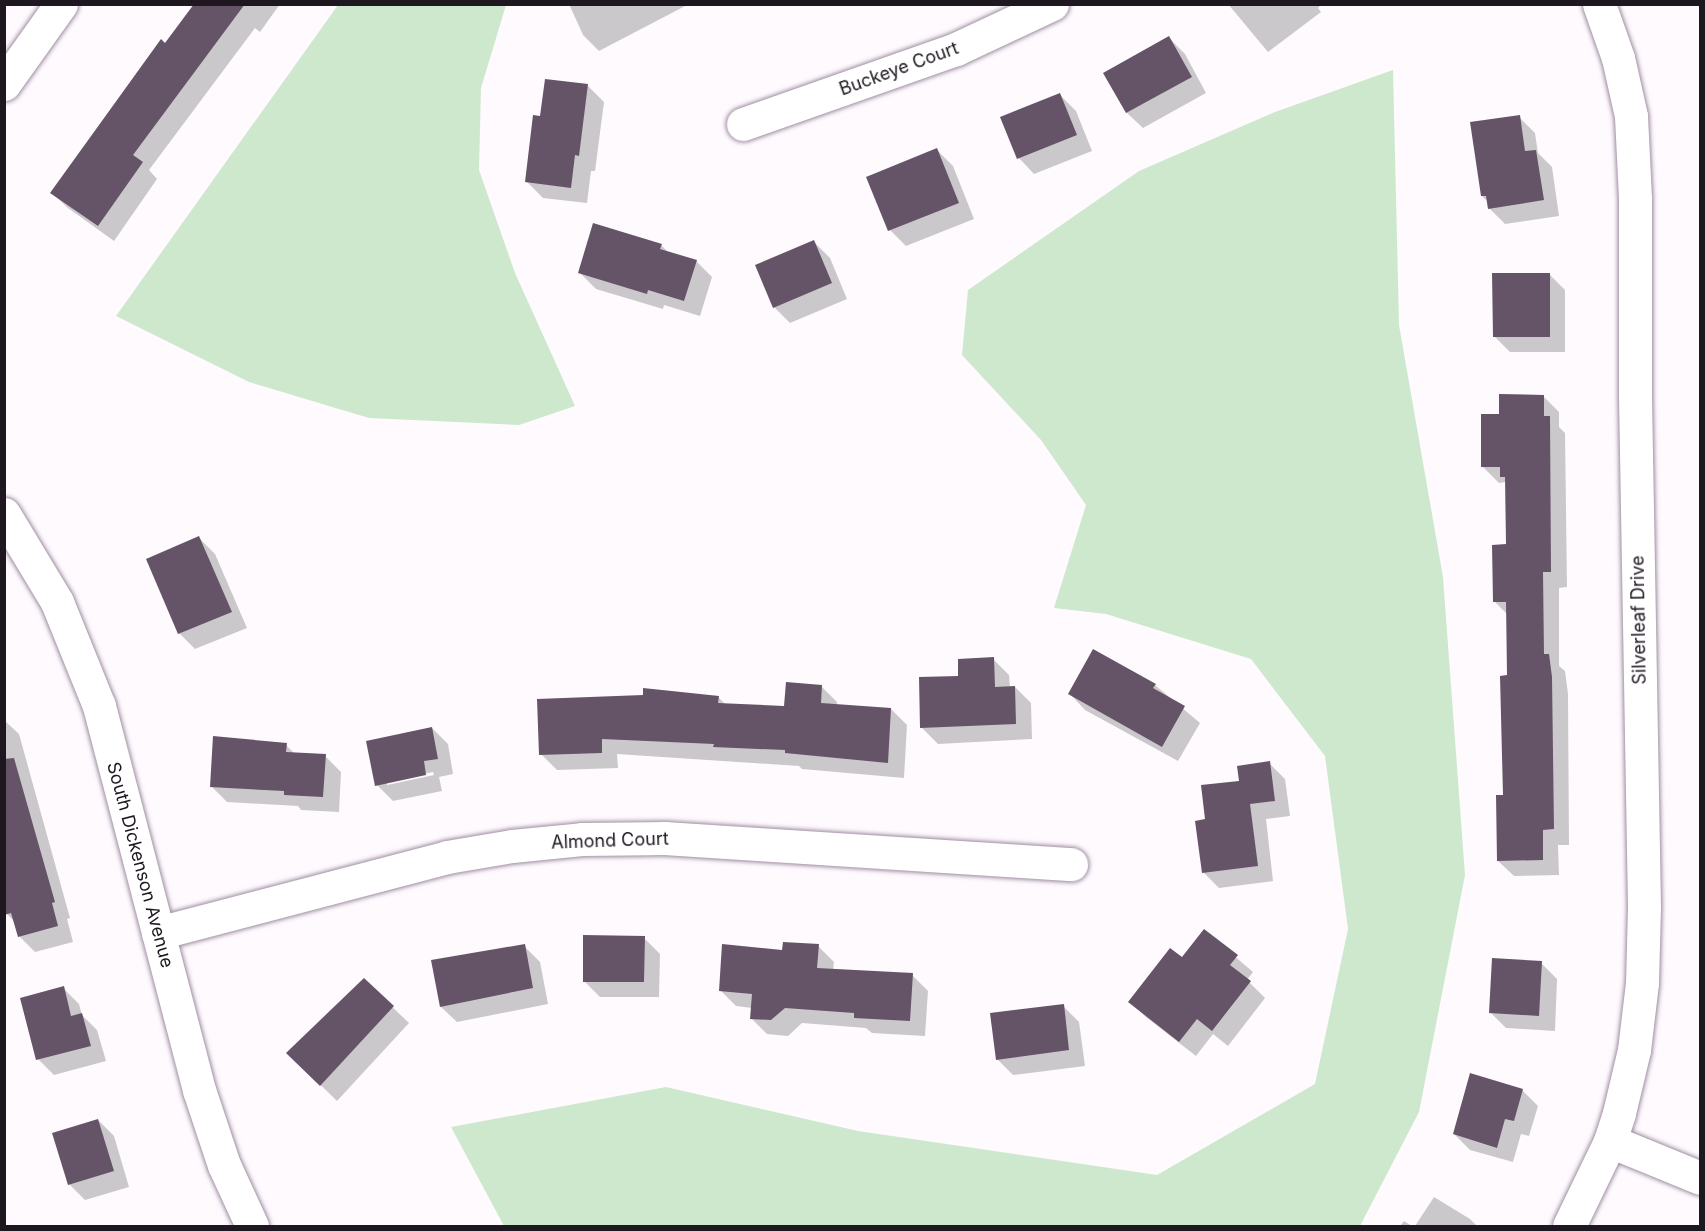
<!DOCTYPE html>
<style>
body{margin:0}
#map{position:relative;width:1705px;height:1231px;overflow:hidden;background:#fefafe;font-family:Inter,sans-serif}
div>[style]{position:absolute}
.green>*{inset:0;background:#cee8ce}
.shadow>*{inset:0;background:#0003}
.building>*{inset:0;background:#655467}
.roads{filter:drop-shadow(0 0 2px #a08ea2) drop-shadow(0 0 2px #a08ea2)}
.minor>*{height:33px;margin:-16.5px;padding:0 16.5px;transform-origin:16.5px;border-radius:16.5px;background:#fff}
span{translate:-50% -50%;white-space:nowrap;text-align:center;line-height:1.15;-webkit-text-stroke:6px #fff;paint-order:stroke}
.street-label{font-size:18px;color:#1e171f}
.frame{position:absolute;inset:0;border:6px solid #1e171f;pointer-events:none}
</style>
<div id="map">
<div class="green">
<i style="clip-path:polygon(338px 5px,506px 5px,481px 88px,479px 170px,515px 273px,575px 406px,519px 425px,369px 418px,249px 382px,116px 316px)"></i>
<i style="clip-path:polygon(1393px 70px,1399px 325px,1443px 577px,1465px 875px,1419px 1112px,1360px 1226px,504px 1226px,451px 1127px,666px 1087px,858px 1131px,1157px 1175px,1315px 1084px,1348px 929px,1325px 756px,1251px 659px,1106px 614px,1054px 608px,1086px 505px,1041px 440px,962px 355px,968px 290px,1139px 171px,1275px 112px)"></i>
</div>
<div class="shadow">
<i style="clip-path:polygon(195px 4px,280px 4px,260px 32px,255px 28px,149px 170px,157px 179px,114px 241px,68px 208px,52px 193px)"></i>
<i style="clip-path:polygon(569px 4px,689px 4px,599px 51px,583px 35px)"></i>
<i style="clip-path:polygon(1228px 4px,1322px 4px,1318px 8px,1321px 12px,1268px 52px)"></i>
<i style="clip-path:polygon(1169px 38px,1185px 54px,1206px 93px,1143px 128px,1127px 113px,1105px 74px)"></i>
<i style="clip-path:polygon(588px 86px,604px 102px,595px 171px,591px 171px,587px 203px,543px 198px,527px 182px,541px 118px)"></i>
<i style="clip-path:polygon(1060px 95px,1076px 111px,1092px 151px,1034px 174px,1019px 158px)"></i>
<i style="clip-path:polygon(1519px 117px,1535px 133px,1538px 153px,1552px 167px,1559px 216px,1505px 224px,1489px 208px,1488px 202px,1482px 196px)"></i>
<i style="clip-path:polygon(937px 150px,953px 166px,974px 219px,906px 246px,890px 230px)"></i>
<i style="clip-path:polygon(814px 242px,830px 258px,847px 299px,790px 323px,774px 307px)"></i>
<i style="clip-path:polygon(661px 245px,669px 253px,696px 261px,712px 277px,700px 316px,664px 305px,663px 309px,596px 289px,580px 273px)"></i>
<i style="clip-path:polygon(1549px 274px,1565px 290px,1565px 352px,1510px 352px,1494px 336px)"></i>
<i style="clip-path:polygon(1543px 396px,1559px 412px,1559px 427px,1565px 433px,1567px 587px,1559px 588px,1559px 666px,1565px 671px,1568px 694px,1569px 845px,1558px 845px,1559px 875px,1514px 876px,1498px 861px,1505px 797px,1509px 677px,1507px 614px,1494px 601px,1508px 546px,1506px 482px,1499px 483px,1483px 467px,1500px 415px)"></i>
<i style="clip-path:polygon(199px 538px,215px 554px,247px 628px,195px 649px,179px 633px,148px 559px)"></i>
<i style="clip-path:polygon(993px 659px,1009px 675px,1010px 688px,1015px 687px,1031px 703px,1032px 739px,938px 744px,922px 728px,960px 677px)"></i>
<i style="clip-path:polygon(1155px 685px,1200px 723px,1178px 761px,1085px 710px,1070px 694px)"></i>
<i style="clip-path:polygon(821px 686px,837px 702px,837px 706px,891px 709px,907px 725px,904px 778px,802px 769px,799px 766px,617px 754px,618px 768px,557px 770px,541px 754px,718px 697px,726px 705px,786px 708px)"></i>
<i style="clip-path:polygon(4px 720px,19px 734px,70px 918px,67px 919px,73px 942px,35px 952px,19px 936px,15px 922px,7px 914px,4px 904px)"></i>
<i style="clip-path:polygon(evenodd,432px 728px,448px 744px,453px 774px,439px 777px,442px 791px,393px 801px,377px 785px,432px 728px,433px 772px,434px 775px,387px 785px,387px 782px,433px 772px)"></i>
<i style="clip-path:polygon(286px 745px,295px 754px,325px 756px,341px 772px,339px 812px,301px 810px,298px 806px,227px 802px,211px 786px)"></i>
<i style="clip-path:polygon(1269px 763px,1285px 779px,1290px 816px,1266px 819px,1273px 881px,1219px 888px,1203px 872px,1207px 821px,1241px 782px)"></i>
<i style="clip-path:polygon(1205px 931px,1253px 972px,1247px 980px,1265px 998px,1228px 1046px,1213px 1034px,1196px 1056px,1146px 1017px,1130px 1002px,1182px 959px)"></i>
<i style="clip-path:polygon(644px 938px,660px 954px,659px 997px,600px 997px,584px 981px)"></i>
<i style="clip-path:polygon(524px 946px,540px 962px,548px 1004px,457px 1022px,441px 1007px)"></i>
<i style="clip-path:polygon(818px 946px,834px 962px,833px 970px,912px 975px,928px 991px,925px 1036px,872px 1033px,866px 1028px,802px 1023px,788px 1036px,767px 1034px,751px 1018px,752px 1008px,736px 1006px,720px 990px,783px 951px)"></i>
<i style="clip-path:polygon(1541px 963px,1557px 979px,1555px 1031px,1506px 1028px,1490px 1012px)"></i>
<i style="clip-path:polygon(364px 980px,409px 1023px,337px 1101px,288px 1053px)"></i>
<i style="clip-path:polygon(63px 988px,79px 1004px,82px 1015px,97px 1030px,106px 1061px,54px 1075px,38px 1059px)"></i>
<i style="clip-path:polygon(1063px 1006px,1079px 1022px,1085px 1066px,1013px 1075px,997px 1059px)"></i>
<i style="clip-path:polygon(1522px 1090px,1538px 1106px,1529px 1136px,1521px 1134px,1513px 1162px,1470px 1150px,1454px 1134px)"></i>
<i style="clip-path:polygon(98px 1120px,114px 1136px,129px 1187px,85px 1200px,69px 1184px)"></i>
<i style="clip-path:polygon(1434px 1197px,1470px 1219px,1477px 1226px,1415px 1226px)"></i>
<i style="clip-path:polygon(1404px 1221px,1412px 1226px,1400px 1226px)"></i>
</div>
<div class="building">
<i style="clip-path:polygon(194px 4px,245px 4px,133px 155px,143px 162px,98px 226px,50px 193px,161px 39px,165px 43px)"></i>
<i style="clip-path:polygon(1169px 36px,1192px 77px,1126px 113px,1103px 73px)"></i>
<i style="clip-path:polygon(545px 79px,588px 84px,579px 156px,575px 155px,571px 188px,525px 182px,533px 115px,540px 116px)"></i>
<i style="clip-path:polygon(1060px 93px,1077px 135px,1017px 159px,1000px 117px)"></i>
<i style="clip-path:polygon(1520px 115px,1525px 151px,1536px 150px,1544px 200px,1488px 209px,1486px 196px,1481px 196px,1470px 122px)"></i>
<i style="clip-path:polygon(937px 148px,959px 203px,888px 231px,866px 177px)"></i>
<i style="clip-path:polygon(593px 223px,662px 244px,660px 249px,697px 260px,684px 301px,648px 290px,647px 294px,578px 273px)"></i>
<i style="clip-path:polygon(814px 240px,832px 283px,773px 308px,755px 265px)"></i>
<i style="clip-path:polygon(1492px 273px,1550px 273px,1550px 337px,1493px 337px)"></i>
<i style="clip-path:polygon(1499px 394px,1544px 395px,1544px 416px,1550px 416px,1551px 572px,1543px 572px,1544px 654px,1549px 654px,1552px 677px,1554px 829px,1543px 830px,1543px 860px,1497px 861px,1496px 795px,1503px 795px,1500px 676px,1507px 675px,1506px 602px,1493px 602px,1492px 545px,1506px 544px,1505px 477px,1500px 477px,1500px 467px,1481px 467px,1481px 414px,1499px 414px)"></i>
<i style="clip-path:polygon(199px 536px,232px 612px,178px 634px,146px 559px)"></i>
<i style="clip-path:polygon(1093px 649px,1156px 684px,1153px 688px,1185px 706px,1162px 747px,1068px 694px)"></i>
<i style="clip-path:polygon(994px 657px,995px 687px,1015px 686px,1016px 724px,920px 728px,919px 677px,958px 676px,958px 659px)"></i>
<i style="clip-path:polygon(786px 682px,822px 685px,821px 703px,891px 708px,888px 763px,785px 753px,785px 750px,713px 747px,714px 744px,602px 739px,602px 753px,539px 755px,537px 699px,643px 695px,643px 688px,719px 696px,718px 703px,784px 706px)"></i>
<i style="clip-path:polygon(432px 727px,438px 759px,424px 761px,426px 775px,375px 786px,366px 741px)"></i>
<i style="clip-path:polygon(213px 736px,287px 743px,286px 752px,326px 754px,323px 797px,284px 795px,284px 791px,210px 787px)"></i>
<i style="clip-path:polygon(14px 758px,55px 902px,52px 903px,58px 926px,18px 937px,11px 913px,4px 915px,4px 759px)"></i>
<i style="clip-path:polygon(1270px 761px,1275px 801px,1250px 804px,1258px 866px,1202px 873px,1195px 821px,1205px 819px,1201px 785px,1239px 781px,1237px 766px)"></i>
<i style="clip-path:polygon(1204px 929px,1238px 955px,1230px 965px,1251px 981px,1212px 1031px,1197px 1019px,1179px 1042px,1128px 1002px,1170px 948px,1182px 957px)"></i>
<i style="clip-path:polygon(583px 935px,645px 936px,644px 982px,583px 982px)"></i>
<i style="clip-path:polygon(783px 942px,819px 944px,817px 968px,913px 973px,910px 1021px,854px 1018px,854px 1013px,785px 1008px,771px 1020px,750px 1019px,752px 994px,719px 991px,722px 944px,782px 950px)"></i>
<i style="clip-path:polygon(525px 944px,533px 988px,440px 1007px,431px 960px)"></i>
<i style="clip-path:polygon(1492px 958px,1542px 961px,1539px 1016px,1489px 1013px)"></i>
<i style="clip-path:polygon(364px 978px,394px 1006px,320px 1086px,286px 1053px)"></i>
<i style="clip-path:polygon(64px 986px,71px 1016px,82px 1013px,91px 1046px,36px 1060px,20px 998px)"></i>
<i style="clip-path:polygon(1064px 1004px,1069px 1050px,996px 1060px,990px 1013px)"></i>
<i style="clip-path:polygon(1470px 1073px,1523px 1089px,1514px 1121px,1505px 1119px,1497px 1148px,1453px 1134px)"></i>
<i style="clip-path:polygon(98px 1119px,114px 1171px,68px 1185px,52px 1133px)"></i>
</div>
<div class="roads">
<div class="minor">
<i style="left:4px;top:84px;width:98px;rotate:-54.5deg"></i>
<i style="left:743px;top:124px;width:226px;rotate:-19.4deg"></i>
<i style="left:956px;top:49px;width:106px;rotate:-25.1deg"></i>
<i style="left:4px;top:514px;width:103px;rotate:58.9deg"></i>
<i style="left:57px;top:602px;width:112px;rotate:68deg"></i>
<i style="left:99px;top:706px;width:397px;rotate:75.4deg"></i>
<i style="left:199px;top:1090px;width:79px;rotate:71.6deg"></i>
<i style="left:224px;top:1165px;width:67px;rotate:65.3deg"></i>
<i style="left:158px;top:933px;width:299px;rotate:-14.7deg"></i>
<i style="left:447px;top:857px;width:66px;rotate:-9.6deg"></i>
<i style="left:512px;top:846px;width:70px;rotate:-5.7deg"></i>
<i style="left:582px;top:839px;width:83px;rotate:-0.7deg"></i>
<i style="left:665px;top:838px;width:407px;rotate:3.7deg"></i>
<i style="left:1610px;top:1141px;width:97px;rotate:22.3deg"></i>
<i style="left:1569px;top:1226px;width:94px;rotate:-64.2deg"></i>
<i style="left:1610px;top:1141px;width:29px;rotate:-72deg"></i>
<i style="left:1619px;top:1113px;width:65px;rotate:-76.6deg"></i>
<i style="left:1634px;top:1050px;width:67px;rotate:-83.2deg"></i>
<i style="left:1642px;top:983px;width:76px;rotate:-88.5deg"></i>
<i style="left:1644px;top:907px;width:512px;rotate:-91.01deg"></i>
<i style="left:1635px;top:395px;width:197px;rotate:-90deg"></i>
<i style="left:1635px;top:198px;width:82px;rotate:-92.8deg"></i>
<i style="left:1631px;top:116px;width:59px;rotate:-102.6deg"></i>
<i style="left:1618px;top:58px;width:57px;rotate:-109.4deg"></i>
</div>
</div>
<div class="street-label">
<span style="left:899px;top:69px;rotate:-20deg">Buckeye Court</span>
<span style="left:1639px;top:620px;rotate:-91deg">Silverleaf Drive</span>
<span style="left:610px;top:841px;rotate:-2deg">Almond Court</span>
<span style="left:140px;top:865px;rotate:75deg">South Dickenson Avenue</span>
</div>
<div class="frame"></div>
</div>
